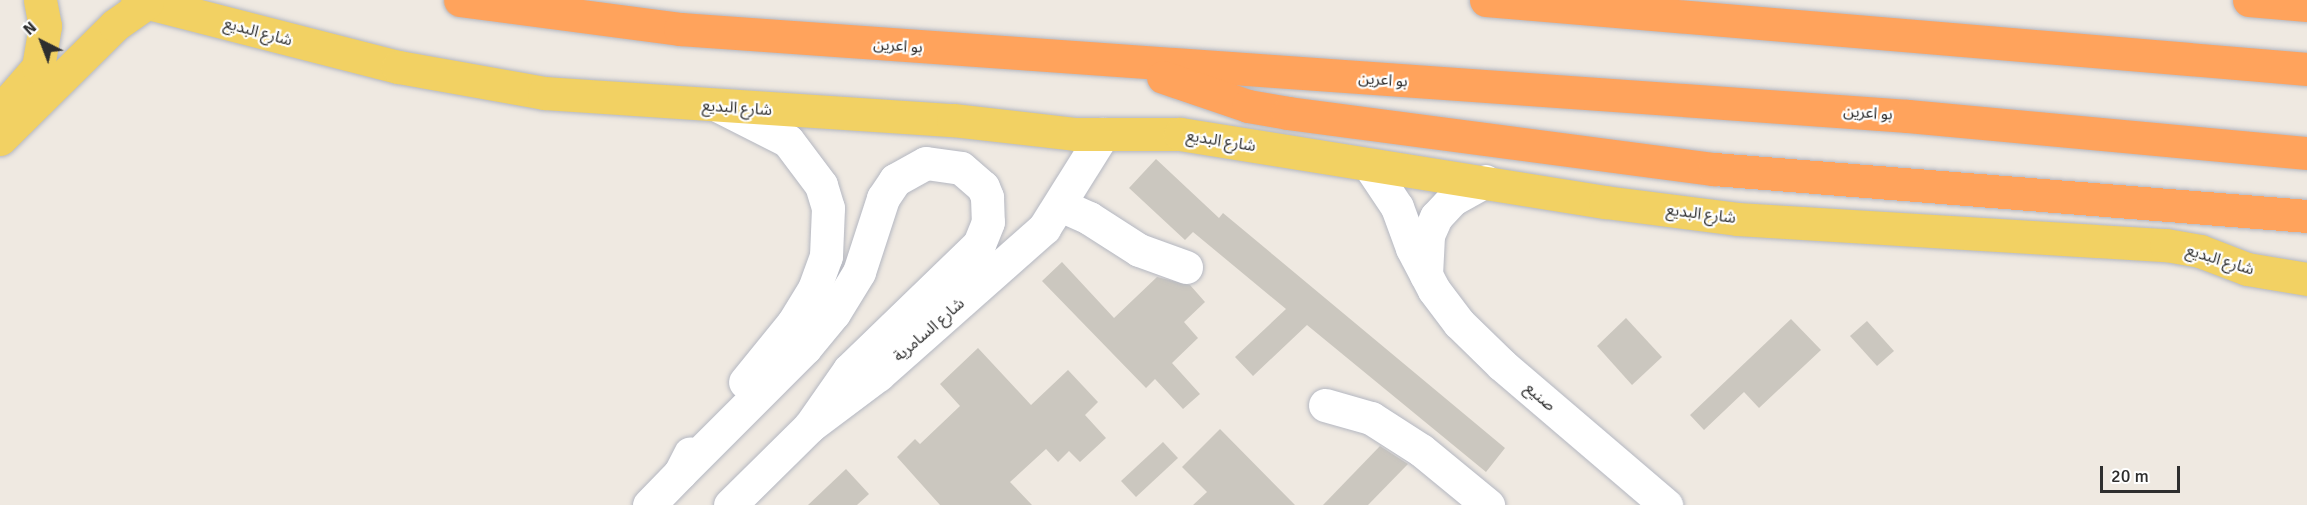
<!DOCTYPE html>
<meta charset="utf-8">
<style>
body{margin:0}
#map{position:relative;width:2307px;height:505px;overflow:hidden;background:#efe9e1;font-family:Signika,"Noto Sans Arabic",sans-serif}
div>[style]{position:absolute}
.building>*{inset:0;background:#cbc7bf}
.roads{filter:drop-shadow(0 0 2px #b4b7c1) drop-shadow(0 0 2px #b4b7c1)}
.minor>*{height:33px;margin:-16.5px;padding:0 16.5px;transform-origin:16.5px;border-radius:16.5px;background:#fff}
.major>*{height:33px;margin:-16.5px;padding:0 16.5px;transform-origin:16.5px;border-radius:16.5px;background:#f2d163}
.highway>*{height:33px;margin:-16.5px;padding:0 16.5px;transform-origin:16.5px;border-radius:16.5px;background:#ffa35c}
span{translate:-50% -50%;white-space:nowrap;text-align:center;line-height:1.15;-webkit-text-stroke:4.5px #fff;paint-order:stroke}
.street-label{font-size:16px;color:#2e2e2e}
.north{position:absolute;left:12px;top:12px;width:60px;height:60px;-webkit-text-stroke:4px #fff;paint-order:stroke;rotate:318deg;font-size:16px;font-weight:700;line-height:24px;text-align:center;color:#2e2e2e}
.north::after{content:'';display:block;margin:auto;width:21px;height:27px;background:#2e2e2e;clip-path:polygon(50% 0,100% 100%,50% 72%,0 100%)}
.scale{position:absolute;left:2100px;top:466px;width:80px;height:27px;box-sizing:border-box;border:3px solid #2e2e2e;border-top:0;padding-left:8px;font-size:18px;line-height:21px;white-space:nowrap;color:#2e2e2e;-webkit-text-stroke:4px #fff;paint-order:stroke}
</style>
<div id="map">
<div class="building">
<i style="clip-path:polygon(1156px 159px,1219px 218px,1223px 213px,1505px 448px,1486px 472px,1307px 325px,1253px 376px,1235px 357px,1286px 309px,1193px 232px,1185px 240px,1129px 188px)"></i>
<i style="clip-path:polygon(1062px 262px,1114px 318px,1157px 277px,1190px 285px,1205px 302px,1184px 322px,1198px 338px,1172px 363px,1200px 394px,1183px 409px,1155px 379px,1146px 388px,1042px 281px)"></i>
<i style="clip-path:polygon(1626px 318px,1662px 357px,1632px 385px,1597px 346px)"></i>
<i style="clip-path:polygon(1791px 319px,1821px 350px,1759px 408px,1744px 392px,1704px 430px,1690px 415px)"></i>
<i style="clip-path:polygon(1867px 321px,1894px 351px,1877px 366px,1850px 336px)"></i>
<i style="clip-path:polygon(978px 348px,1031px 405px,1068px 370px,1098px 402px,1085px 415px,1106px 438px,1080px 462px,1069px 451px,1058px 462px,1046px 449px,1010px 482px,1032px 505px,940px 505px,897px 457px,915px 439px,920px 444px,960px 406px,940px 384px)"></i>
<i style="clip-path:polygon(1220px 429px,1295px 505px,1193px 505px,1207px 492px,1182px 467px)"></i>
<i style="clip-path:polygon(1163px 442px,1178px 458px,1136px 497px,1121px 481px)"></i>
<i style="clip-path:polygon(1380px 446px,1408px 464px,1368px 505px,1323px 505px)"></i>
<i style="clip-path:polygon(846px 469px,869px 494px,857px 505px,808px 505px)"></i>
</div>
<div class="roads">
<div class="minor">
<i style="left:719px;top:106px;width:77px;rotate:26.9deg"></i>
<i style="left:788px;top:141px;width:55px;rotate:53.1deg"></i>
<i style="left:821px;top:185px;width:24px;rotate:73deg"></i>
<i style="left:828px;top:208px;width:48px;rotate:92.4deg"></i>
<i style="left:826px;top:256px;width:33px;rotate:110deg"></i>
<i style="left:815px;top:287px;width:42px;rotate:121.4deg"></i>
<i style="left:793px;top:323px;width:76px;rotate:129.1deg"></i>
<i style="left:1369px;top:165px;width:50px;rotate:56.3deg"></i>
<i style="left:1397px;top:207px;width:44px;rotate:69.9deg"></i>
<i style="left:1412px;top:248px;width:47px;rotate:62.4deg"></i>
<i style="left:1434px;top:290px;width:41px;rotate:52.9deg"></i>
<i style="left:1459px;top:323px;width:60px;rotate:44.3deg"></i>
<i style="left:1502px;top:365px;width:216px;rotate:40.5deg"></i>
<i style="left:1060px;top:205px;width:32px;rotate:24deg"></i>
<i style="left:1089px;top:218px;width:59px;rotate:32.6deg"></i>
<i style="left:1139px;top:250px;width:50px;rotate:19.9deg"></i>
<i style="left:1426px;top:275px;width:40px;rotate:-87.1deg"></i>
<i style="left:1428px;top:235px;width:20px;rotate:-66deg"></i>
<i style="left:1436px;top:217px;width:25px;rotate:-47deg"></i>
<i style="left:1453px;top:199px;width:37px;rotate:-29deg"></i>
<i style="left:1325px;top:405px;width:48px;rotate:15.8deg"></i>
<i style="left:1371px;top:418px;width:59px;rotate:32.6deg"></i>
<i style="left:1421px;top:450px;width:87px;rotate:39.4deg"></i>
<i style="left:680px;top:473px;width:177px;rotate:-45deg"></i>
<i style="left:805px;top:348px;width:45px;rotate:-50.4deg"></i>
<i style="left:834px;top:313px;width:48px;rotate:-58.6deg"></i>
<i style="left:859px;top:272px;width:78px;rotate:-72deg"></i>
<i style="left:883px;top:198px;width:22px;rotate:-56deg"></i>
<i style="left:895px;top:180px;width:35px;rotate:-29deg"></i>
<i style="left:926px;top:163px;width:35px;rotate:8deg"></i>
<i style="left:961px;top:168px;width:29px;rotate:41deg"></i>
<i style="left:983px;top:187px;width:11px;rotate:68deg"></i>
<i style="left:987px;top:197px;width:25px;rotate:88deg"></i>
<i style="left:988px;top:222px;width:24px;rotate:112deg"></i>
<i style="left:979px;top:244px;width:181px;rotate:135.9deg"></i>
<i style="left:849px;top:370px;width:68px;rotate:124.9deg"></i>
<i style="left:649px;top:505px;width:45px;rotate:-45.9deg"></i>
<i style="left:680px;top:473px;width:22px;rotate:-63deg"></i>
<i style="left:730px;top:505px;width:112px;rotate:-44.6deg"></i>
<i style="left:810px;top:426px;width:85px;rotate:-36.9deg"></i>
<i style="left:878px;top:375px;width:222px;rotate:-41.5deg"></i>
<i style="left:1044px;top:228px;width:111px;rotate:-57.9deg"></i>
</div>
<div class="major">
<i style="left:137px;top:0;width:269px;rotate:14.4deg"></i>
<i style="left:398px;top:67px;width:148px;rotate:10.1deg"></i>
<i style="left:544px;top:93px;width:410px;rotate:3.8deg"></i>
<i style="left:953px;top:120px;width:124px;rotate:6.5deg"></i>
<i style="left:1076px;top:134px;width:104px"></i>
<i style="left:1180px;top:134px;width:430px;rotate:9.1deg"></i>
<i style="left:1605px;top:202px;width:133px;rotate:7.3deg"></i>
<i style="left:1737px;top:219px;width:430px;rotate:3.5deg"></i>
<i style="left:2166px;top:245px;width:35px;rotate:10deg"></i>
<i style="left:2200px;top:251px;width:50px;rotate:21deg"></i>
<i style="left:2247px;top:269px;width:61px;rotate:9.5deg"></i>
<i style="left:6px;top:104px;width:49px;rotate:-49.1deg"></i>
<i style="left:38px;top:67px;width:42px;rotate:-80.3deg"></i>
<i style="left:45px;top:26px;width:26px;rotate:-101deg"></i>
<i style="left:0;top:139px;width:162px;rotate:-44.7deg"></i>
<i style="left:115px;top:25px;width:39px;rotate:-35deg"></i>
</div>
<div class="highway">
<i style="left:460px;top:0;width:222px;rotate:7.5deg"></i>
<i style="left:680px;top:29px;width:1231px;rotate:4.05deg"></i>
<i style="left:1908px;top:116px;width:401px;rotate:5.3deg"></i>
<i style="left:1486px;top:0;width:824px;rotate:4.8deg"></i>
<i style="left:2249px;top:0;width:58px;rotate:4.9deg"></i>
<i style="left:1163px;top:77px;width:90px;rotate:18.8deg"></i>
<i style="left:1248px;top:106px;width:41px;rotate:9.9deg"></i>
<i style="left:1288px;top:113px;width:430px;rotate:7.5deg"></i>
<i style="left:1714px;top:169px;width:595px;rotate:4.53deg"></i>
</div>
</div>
<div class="street-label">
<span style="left:258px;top:32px;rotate:15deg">شارع البديع</span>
<span style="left:898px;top:46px;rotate:4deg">بو اعرين</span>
<span style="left:1383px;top:80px;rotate:4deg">بو اعرين</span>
<span style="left:737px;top:108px;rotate:4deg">شارع البديع</span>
<span style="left:1868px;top:113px;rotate:4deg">بو اعرين</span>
<span style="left:1221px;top:141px;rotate:9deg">شارع البديع</span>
<span style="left:1701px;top:214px;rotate:7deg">شارع البديع</span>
<span style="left:2220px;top:260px;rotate:17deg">شارع البديع</span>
<span style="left:929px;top:330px;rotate:-41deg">شارع السامرية</span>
<span style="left:1540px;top:397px;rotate:41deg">صنيع</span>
</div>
<div class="north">N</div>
<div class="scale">20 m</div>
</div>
